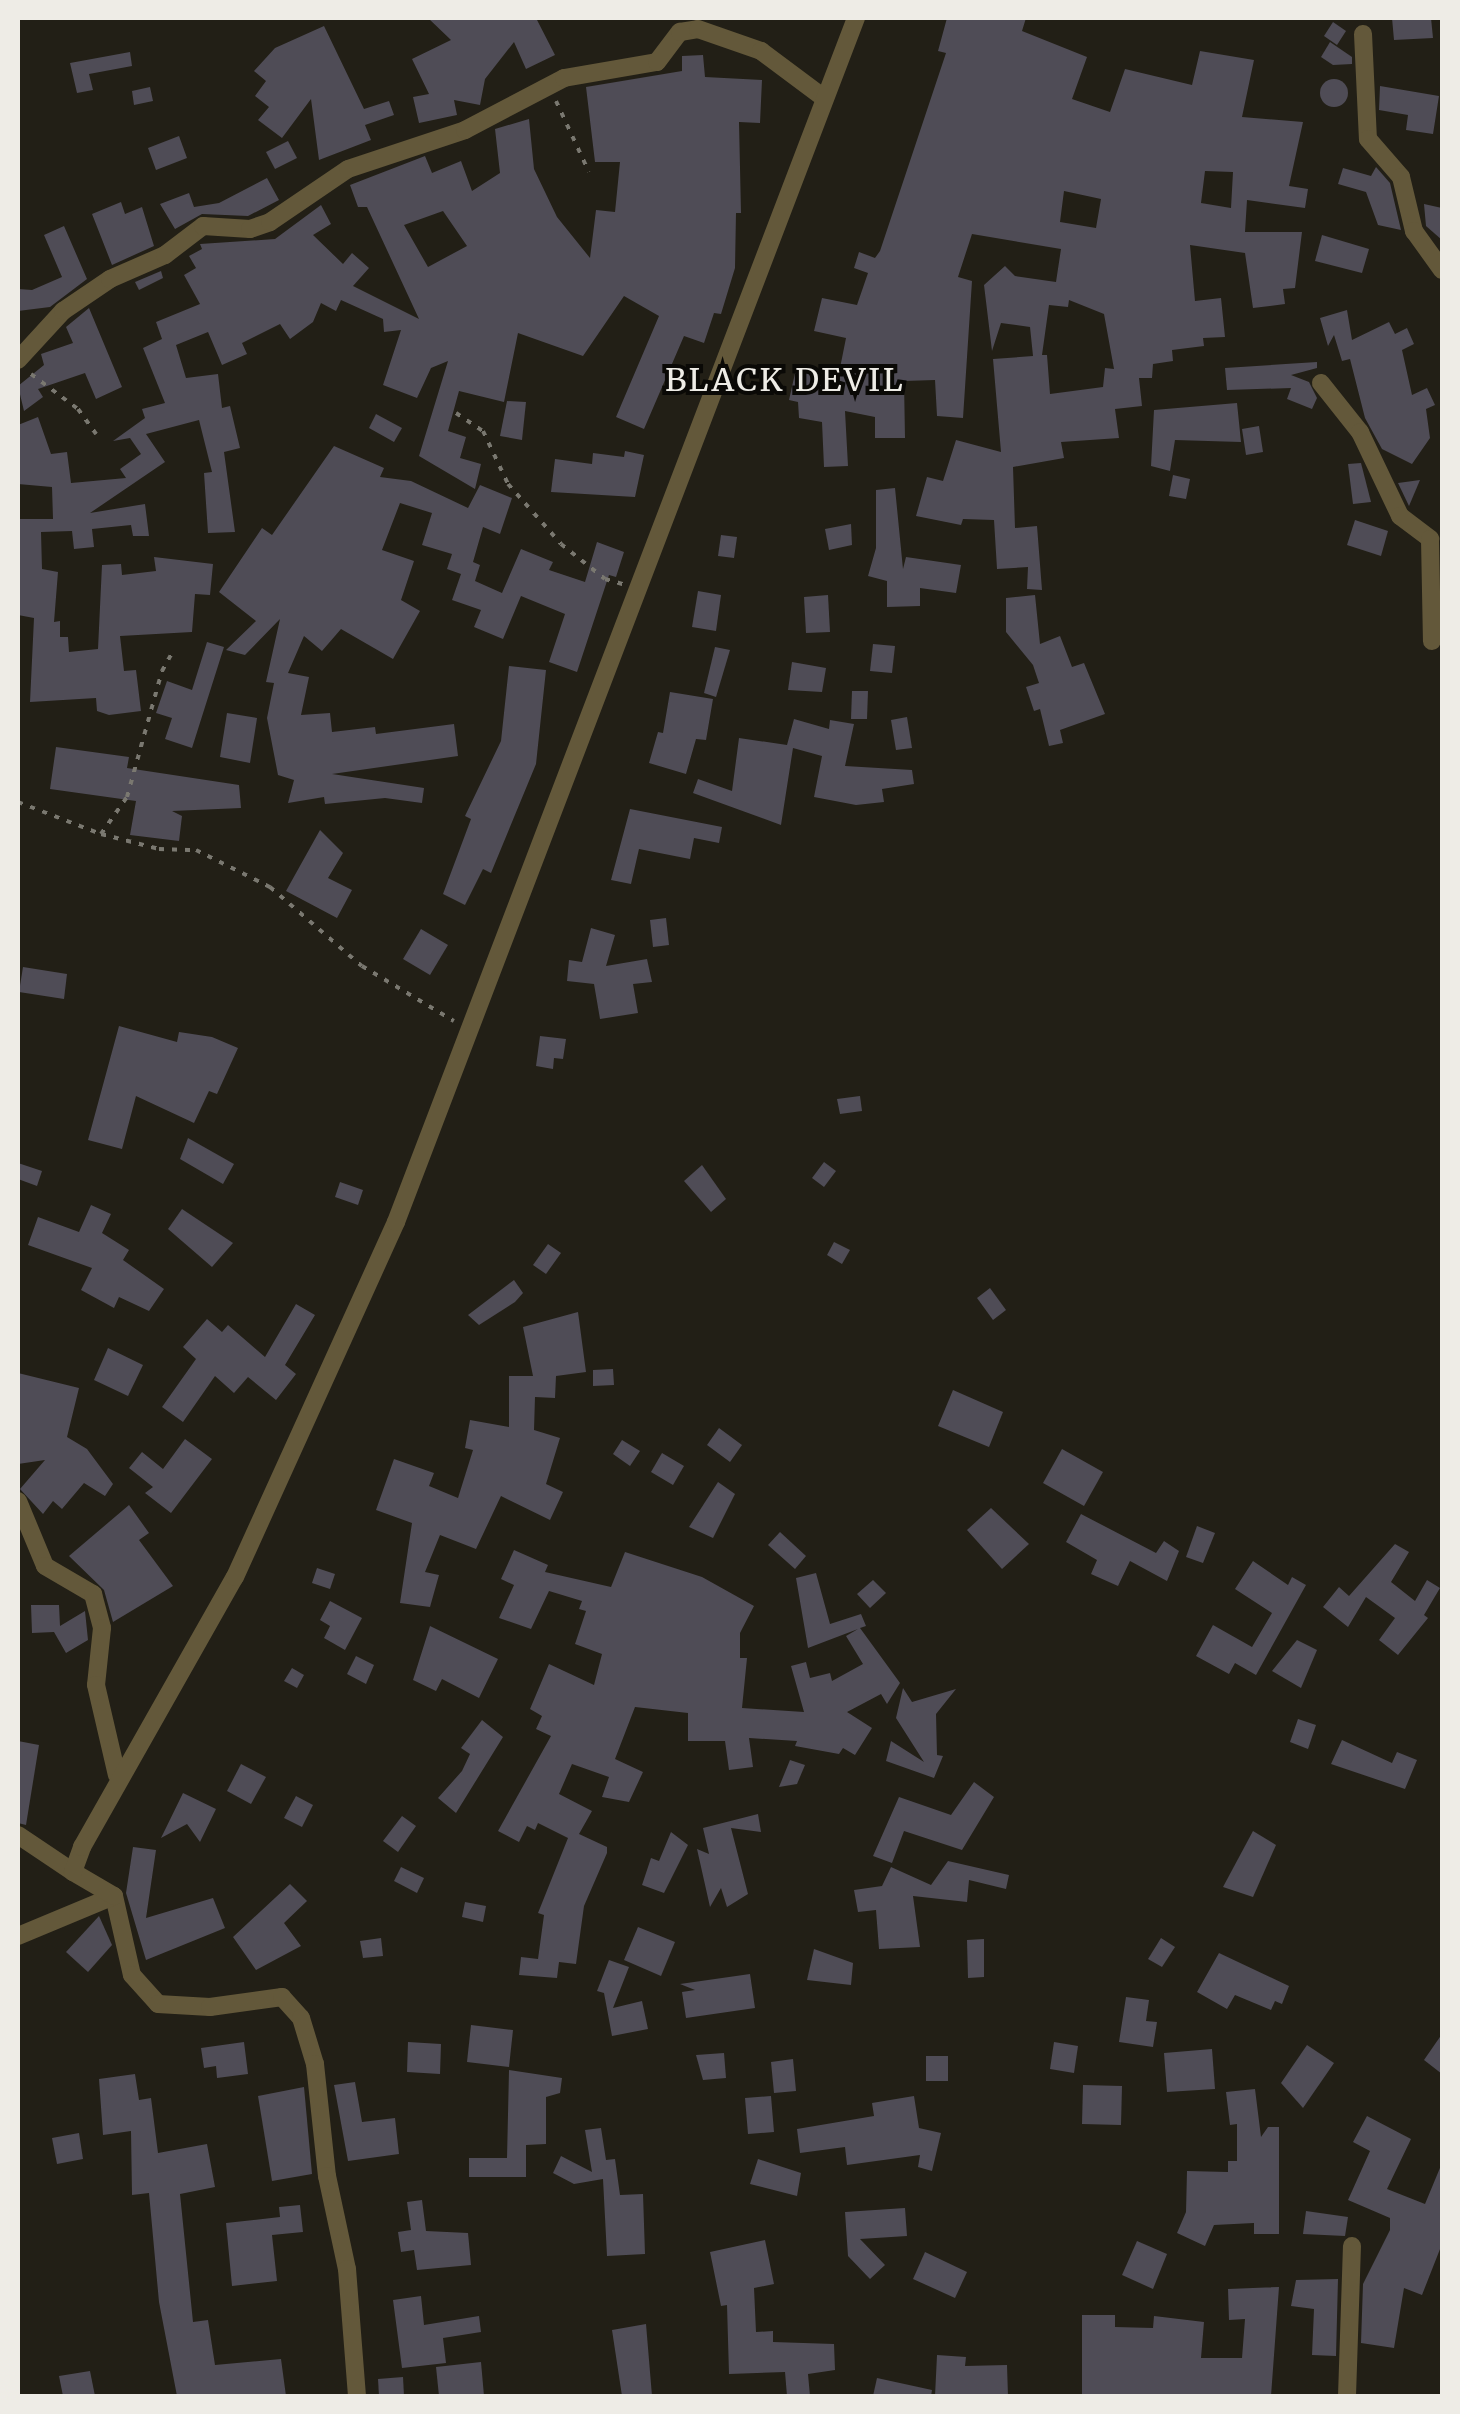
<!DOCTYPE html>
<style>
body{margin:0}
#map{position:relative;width:1460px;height:2414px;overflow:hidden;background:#221f16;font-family:Merriweather,serif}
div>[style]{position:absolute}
.building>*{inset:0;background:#4f4c56}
.round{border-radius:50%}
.path>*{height:4px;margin-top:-2px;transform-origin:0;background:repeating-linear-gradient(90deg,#7a7870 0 5px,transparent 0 13px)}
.minor>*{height:18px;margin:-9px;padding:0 9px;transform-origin:9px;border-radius:9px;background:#63583a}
span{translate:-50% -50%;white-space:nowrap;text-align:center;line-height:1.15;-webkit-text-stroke:8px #0a0906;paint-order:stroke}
.quarter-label{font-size:32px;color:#eeece6;letter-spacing:2.5px}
.frame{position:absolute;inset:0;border:20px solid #eeece6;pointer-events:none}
</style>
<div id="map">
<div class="building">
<i style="clip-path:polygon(428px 18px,536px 18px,555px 55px,526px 69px,514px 42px,485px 79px,480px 105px,454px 100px,457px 115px,419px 123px,413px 97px,429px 94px,412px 59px,451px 40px)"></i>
<i style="clip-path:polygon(evenodd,947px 18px,1026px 18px,1022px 31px,1087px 57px,1072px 99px,1110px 112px,1125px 69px,1192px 85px,1200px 51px,1254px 60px,1242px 117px,1303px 122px,1289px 186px,1308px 189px,1305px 208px,1247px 200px,1245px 232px,1302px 232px,1295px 288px,1283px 289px,1285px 304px,1253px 308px,1245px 253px,1190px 245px,1195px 301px,1221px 298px,1225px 337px,1203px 338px,1204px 346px,1172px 350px,1173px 361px,1153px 364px,1152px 378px,1139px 378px,1142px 406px,1115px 409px,1119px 438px,1061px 442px,1064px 458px,1013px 467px,1015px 528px,1037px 526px,1042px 590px,1027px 589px,1028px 567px,997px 569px,994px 520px,963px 519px,961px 525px,916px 516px,927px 477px,943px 481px,956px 440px,1001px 452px,993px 359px,1033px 356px,1030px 327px,1001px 323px,992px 351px,984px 285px,1005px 266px,1015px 276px,1056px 282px,1061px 249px,972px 234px,958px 277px,972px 281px,963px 418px,937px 416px,935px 380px,904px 381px,905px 438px,875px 438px,875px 417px,845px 411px,848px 466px,824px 467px,822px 422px,799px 418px,798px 402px,789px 400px,796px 369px,838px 378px,846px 338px,814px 331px,822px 298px,857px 305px,868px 273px,854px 268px,859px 252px,875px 258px,880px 251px,946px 53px,938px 51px,947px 18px,1205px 171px,1233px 172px,1231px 208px,1201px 203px,1205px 171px,947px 18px,1064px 191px,1101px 199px,1096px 228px,1060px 222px,1064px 191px,947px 18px,1069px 300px,1104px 314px,1114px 369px,1105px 368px,1103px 387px,1050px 394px,1047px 355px,1042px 355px,1049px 305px,1068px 307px,1069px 300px)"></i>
<i style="clip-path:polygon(1392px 18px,1431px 18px,1433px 38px,1394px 40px)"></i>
<i style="clip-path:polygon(1333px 22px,1346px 31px,1337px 45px,1324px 36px)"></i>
<i style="clip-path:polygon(324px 26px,364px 109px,389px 101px,394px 115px,365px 125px,371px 140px,319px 160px,311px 99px,282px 138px,258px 120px,269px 107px,255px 96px,266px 81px,254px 71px,275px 48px)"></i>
<i style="clip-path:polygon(1330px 42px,1352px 57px,1352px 64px,1333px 65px,1321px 57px)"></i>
<i style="clip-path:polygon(130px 52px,132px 66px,89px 74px,93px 90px,77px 93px,70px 63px)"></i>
<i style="clip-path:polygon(evenodd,703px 55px,705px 77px,762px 80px,760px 123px,739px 122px,741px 213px,736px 213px,735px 268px,721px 314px,714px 313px,704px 343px,684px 336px,644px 429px,616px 417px,659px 316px,624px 296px,583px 356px,518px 333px,504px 402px,459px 391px,448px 431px,466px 437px,460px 458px,481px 464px,475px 489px,419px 456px,448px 361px,431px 368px,417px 398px,383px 385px,401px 330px,384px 332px,383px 319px,341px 300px,336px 311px,321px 303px,313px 322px,290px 339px,280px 324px,242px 343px,247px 354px,222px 365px,208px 332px,176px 345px,186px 378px,218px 374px,222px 408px,230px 406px,240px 448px,224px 452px,235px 532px,208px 533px,204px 473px,212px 472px,199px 420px,146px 434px,165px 462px,90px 513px,145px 504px,149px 536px,133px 536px,131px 525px,92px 529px,94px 547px,74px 549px,72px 531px,41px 532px,42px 569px,58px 572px,54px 622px,60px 621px,60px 637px,68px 637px,69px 652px,98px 649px,102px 565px,121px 564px,122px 575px,156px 571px,154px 557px,213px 564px,210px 595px,195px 594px,192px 632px,120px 636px,124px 671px,136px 670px,141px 711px,109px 715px,97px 711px,96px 698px,30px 702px,34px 618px,18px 615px,19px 519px,53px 519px,52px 487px,18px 484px,18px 425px,38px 417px,51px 454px,67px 452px,71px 483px,126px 478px,120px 469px,141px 454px,130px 438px,113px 441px,145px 418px,142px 409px,165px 403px,143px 348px,162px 339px,156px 322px,200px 304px,184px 275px,196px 268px,189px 256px,202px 249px,200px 244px,275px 239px,321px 205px,331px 224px,313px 235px,343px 264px,352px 253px,369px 268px,353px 286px,419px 319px,367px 207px,358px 207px,350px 185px,425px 156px,432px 173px,461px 161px,472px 191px,500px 173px,495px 129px,529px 119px,534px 169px,557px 217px,590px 258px,596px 210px,615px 212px,620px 162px,595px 162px,586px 87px,682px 71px,682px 56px,703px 55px,443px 211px,467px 246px,428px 267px,404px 225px,443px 211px)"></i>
<i class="round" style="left:1320px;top:79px;width:28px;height:28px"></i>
<i style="clip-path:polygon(1380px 86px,1439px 96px,1433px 134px,1406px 130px,1408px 115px,1379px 110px)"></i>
<i style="clip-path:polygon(150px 87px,153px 101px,134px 105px,132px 91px)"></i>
<i style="clip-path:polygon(179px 136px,187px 158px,156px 170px,148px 148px)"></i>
<i style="clip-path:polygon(288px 141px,297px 158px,275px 169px,266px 152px)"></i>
<i style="clip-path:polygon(1376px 167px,1390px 183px,1401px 230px,1378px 225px,1366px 192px,1338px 184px,1343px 168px,1371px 176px)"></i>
<i style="clip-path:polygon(267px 178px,279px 200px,248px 216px,202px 214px,175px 229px,160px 204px,189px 193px,194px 207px,219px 203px)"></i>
<i style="clip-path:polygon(121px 202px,125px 214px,142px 207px,154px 246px,112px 265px,92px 214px)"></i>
<i style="clip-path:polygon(1424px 204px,1442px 208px,1442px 240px,1426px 226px)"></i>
<i style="clip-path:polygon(64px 226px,87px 279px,50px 307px,18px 311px,18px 289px,32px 290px,62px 277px,44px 235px)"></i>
<i style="clip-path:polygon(1322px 235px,1369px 249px,1362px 273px,1315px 261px)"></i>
<i style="clip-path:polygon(161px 271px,163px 278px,139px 290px,135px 282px)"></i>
<i style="clip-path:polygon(89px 308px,122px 387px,96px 399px,85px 373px,38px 389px,43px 397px,24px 411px,18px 386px,44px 365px,41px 354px,73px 343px,66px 327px)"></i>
<i style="clip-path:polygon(1347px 310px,1352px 340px,1389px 322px,1395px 334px,1407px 328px,1414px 344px,1402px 350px,1412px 395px,1427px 388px,1435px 405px,1426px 409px,1430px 438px,1412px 464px,1382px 449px,1365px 418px,1350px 359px,1342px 361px,1334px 335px,1328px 346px,1320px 318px)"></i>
<i style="clip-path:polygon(1317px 362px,1317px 368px,1291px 375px,1309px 382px,1317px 398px,1312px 409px,1287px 399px,1291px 388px,1227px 390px,1225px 368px)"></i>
<i style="clip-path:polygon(507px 401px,526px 402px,522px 440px,500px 436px)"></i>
<i style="clip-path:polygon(1237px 403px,1241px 442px,1175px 440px,1170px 471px,1151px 466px,1154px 410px)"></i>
<i style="clip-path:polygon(376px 414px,402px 428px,394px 442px,369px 428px)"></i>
<i style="clip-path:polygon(1259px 426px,1263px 452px,1246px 455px,1242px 429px)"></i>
<i style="clip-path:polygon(334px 446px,384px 468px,380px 477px,411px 481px,468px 508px,480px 485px,512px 498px,500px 534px,483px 527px,473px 562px,480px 565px,475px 581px,502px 593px,521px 549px,553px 562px,549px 570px,585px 582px,597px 542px,624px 552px,616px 577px,609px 575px,577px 672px,549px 662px,565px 614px,521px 596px,503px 639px,474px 627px,481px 610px,452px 600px,461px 574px,447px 569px,452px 554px,422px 545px,432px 513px,400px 503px,382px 550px,414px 561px,401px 600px,420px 611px,393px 659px,341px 629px,322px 651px,304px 636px,288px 673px,309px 677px,301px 715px,330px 713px,332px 732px,375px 727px,376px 734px,454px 724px,458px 756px,332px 774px,424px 788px,422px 803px,385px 798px,325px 804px,324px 797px,288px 803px,294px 780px,278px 775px,267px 718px,274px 683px,266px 682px,280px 619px,245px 655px,226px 650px,256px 621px,219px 592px,262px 528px,272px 535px)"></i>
<i style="clip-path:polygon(625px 451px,644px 455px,635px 497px,551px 492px,555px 459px,592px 464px,593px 453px,624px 457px)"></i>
<i style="clip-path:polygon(1361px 463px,1371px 502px,1353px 504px,1348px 464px)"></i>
<i style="clip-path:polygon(1173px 475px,1190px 479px,1186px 499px,1169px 496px)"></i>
<i style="clip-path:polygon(1420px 480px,1409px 506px,1398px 483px)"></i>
<i style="clip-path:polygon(895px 488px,903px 569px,906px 557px,961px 565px,956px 593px,920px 588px,920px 606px,887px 607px,887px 581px,868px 576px,876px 548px,876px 490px)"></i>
<i style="clip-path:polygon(1355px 520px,1388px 531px,1381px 556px,1347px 545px)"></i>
<i style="clip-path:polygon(851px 524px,852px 545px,829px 550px,825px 529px)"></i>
<i style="clip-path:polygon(721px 535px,737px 537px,734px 558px,718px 556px)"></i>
<i style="clip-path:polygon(698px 591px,721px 595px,716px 631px,692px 627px)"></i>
<i style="clip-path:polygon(828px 595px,830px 632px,806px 633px,804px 597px)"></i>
<i style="clip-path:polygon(1035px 595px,1040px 644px,1060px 636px,1072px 667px,1084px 663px,1105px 714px,1060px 730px,1063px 743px,1049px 746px,1040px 709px,1034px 711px,1026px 687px,1039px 683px,1033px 665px,1006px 632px,1006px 598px)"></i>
<i style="clip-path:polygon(207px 642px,224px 647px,192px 748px,165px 739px,172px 718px,156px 713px,167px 681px,192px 690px)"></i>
<i style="clip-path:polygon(873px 644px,895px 646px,892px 673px,870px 671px)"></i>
<i style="clip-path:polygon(715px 647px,730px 650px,716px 697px,704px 693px)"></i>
<i style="clip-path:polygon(792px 662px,826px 668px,822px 692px,788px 690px)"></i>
<i style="clip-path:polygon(509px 666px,546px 670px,536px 764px,491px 873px,483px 869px,465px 905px,443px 894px,471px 819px,465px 816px,501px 741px)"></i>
<i style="clip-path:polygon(852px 691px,868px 691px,867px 719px,851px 719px)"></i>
<i style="clip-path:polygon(670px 692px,713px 699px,706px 740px,696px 739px,686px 774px,649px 763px,658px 732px,663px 733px)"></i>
<i style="clip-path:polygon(227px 713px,257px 718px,250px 763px,220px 757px)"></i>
<i style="clip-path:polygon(907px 717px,912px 748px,896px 750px,891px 720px)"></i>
<i style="clip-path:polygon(794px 719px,829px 729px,830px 720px,854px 724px,845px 766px,912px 770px,914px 784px,882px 789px,884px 802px,856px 805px,814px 797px,822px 756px,793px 748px,781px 825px,693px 793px,698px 779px,732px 791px,739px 738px,787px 745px)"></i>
<i style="clip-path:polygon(56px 747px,129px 757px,127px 768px,239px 785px,241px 808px,172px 811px,182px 816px,179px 841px,130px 835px,136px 801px,50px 789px)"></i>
<i style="clip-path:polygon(630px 809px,722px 827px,719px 843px,694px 838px,690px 859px,639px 849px,631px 884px,611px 880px)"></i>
<i style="clip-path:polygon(320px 830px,343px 853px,328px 878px,352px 890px,337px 918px,286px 891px)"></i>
<i style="clip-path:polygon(666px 918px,669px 945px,653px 947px,650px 920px)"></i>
<i style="clip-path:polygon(591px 928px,615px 935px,606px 966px,647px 959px,652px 982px,633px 984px,638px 1013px,600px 1019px,594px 984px,567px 981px,569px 960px,582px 962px)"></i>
<i style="clip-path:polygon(421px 929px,448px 945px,430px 975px,403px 959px)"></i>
<i style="clip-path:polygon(23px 967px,67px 974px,64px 999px,19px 992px)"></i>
<i style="clip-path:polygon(119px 1026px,177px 1042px,179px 1032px,212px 1037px,238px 1048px,217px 1094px,209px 1091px,194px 1123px,136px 1096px,122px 1149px,88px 1140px)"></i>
<i style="clip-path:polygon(540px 1036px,566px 1039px,563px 1059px,554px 1058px,553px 1069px,536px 1066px)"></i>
<i style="clip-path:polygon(860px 1096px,862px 1111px,840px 1114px,837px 1099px)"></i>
<i style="clip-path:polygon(188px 1138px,234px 1164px,223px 1184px,180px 1159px)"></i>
<i style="clip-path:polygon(824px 1162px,836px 1171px,824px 1187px,812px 1178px)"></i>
<i style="clip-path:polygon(18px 1163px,42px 1171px,37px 1186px,18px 1179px)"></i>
<i style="clip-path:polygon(702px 1165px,726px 1199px,711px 1212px,684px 1181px)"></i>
<i style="clip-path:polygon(340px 1182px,363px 1190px,358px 1205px,335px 1197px)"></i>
<i style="clip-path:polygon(91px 1205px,111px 1214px,102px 1233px,129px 1250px,123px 1260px,164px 1289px,149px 1311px,119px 1297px,114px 1308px,81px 1290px,92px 1268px,28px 1245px,38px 1217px,79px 1232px)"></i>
<i style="clip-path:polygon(182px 1209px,233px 1243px,212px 1267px,168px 1229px)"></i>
<i style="clip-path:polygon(834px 1242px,850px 1250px,842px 1264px,827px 1255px)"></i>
<i style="clip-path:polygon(548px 1244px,561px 1253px,546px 1274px,533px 1265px)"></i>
<i style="clip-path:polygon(514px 1280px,523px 1293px,515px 1302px,479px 1325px,468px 1315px)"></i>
<i style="clip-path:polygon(990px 1288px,1006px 1310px,993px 1320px,977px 1298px)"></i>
<i style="clip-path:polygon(296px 1304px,315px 1315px,285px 1365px,296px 1374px,276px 1400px,248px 1377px,234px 1393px,215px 1376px,183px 1422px,162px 1407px,196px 1359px,183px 1347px,207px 1319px,222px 1332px,228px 1325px,265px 1357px)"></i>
<i style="clip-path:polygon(578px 1312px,586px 1372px,556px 1376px,555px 1398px,535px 1397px,534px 1430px,560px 1438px,546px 1484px,563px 1492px,550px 1520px,501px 1496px,476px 1549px,440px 1535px,425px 1572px,439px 1575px,430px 1607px,400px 1603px,412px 1523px,376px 1510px,394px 1459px,434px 1473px,429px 1486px,458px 1498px,473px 1450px,465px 1448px,470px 1420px,509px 1427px,509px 1376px,533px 1376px,523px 1327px)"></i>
<i style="clip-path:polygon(108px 1348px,143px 1365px,128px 1396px,94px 1380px)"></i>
<i style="clip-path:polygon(613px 1369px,614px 1385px,593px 1386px,593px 1370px)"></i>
<i style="clip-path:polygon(18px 1373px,79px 1388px,67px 1437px,87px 1449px,113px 1484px,105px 1496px,84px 1483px,62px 1509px,53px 1501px,43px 1514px,20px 1489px,45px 1460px,18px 1464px)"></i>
<i style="clip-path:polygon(953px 1390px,1003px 1412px,989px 1447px,938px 1426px)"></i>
<i style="clip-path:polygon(719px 1428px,742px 1445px,730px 1462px,707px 1445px)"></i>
<i style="clip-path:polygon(185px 1439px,212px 1459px,171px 1513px,145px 1493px,153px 1487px,129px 1468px,142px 1452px,163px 1469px)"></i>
<i style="clip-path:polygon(622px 1440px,640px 1451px,630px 1466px,613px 1454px)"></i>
<i style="clip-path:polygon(1062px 1449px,1103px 1472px,1084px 1506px,1043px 1483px)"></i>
<i style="clip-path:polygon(662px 1453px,684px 1466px,673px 1485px,651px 1472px)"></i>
<i style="clip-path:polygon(718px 1482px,735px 1494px,713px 1538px,689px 1527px)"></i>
<i style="clip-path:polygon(129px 1505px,149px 1533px,139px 1540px,173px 1586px,113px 1622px,104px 1590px,69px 1556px)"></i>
<i style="clip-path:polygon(991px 1508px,1029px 1544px,1002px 1569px,967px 1530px)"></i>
<i style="clip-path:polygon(1081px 1514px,1156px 1553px,1164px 1541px,1179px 1551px,1167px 1581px,1130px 1561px,1118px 1586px,1091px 1574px,1097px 1560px,1066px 1542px)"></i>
<i style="clip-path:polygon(1197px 1526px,1215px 1533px,1203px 1563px,1186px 1557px)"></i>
<i style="clip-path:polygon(780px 1532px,806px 1556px,795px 1569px,768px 1545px)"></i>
<i style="clip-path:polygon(1395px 1544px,1409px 1552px,1391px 1582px,1415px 1601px,1427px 1580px,1440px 1588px,1424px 1615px,1428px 1618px,1398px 1655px,1379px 1640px,1395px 1618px,1366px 1597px,1348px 1627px,1323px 1607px,1339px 1587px,1349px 1596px)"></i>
<i style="clip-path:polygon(514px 1550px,548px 1565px,545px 1572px,611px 1587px,625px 1552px,702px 1577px,754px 1606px,740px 1633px,740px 1658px,747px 1658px,742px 1708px,804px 1712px,791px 1666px,806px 1662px,810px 1678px,830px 1673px,832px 1681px,863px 1664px,846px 1636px,858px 1629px,808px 1648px,796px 1578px,816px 1573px,830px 1624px,861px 1614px,866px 1626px,860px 1628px,900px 1683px,887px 1704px,881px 1694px,847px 1712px,872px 1728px,855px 1755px,843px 1748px,839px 1754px,795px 1746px,797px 1741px,749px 1738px,753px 1767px,729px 1770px,725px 1741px,688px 1741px,688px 1713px,635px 1707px,615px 1759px,643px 1772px,629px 1802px,602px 1797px,609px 1777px,572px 1764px,559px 1794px,592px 1811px,579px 1834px,607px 1847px,607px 1853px,584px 1906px,576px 1964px,559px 1962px,557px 1978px,519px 1975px,521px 1957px,538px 1959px,544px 1915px,538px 1913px,568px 1838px,538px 1823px,535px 1830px,527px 1826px,519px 1842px,498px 1831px,551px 1736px,536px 1729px,542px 1716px,530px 1709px,549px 1664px,594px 1685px,602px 1654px,575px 1644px,586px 1611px,579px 1609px,582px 1601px,549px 1591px,531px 1629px,499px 1618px,514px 1585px,501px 1579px)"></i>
<i style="clip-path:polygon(1253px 1561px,1288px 1585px,1292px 1577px,1306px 1585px,1256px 1675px,1235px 1663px,1229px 1674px,1196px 1656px,1213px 1625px,1252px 1647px,1272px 1613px,1235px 1589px)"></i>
<i style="clip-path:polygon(317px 1568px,335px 1574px,330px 1589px,312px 1583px)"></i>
<i style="clip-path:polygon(873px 1580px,886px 1593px,870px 1608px,857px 1594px)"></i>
<i style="clip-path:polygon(330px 1601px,362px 1618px,345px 1650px,324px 1638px,330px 1626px,320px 1620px)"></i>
<i style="clip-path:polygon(31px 1605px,59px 1605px,60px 1626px,85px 1611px,88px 1640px,66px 1653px,54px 1632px,32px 1633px)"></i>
<i style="clip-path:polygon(430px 1626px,498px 1659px,479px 1698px,442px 1679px,436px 1691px,413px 1680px)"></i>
<i style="clip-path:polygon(1297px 1640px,1317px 1650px,1301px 1688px,1272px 1671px)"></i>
<i style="clip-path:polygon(356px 1656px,374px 1665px,366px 1684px,347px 1674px)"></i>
<i style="clip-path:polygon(292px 1668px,304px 1675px,297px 1688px,284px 1681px)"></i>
<i style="clip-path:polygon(903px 1688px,912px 1702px,956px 1689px,936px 1714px,937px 1755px,943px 1756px,934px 1778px,886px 1761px,891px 1741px,924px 1762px,896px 1718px)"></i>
<i style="clip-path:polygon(1298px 1719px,1316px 1725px,1308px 1749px,1290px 1742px)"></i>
<i style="clip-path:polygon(482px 1720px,503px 1737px,456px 1813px,438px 1798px,462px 1771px,470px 1754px,461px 1748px)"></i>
<i style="clip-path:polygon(1342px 1740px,1392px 1763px,1397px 1752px,1417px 1760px,1405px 1789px,1331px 1764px)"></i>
<i style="clip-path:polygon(18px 1741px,39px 1745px,26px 1825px,18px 1823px)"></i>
<i style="clip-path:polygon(790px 1760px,805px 1765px,797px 1784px,779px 1787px)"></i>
<i style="clip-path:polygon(241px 1764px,266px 1777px,251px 1804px,227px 1791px)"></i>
<i style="clip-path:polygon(974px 1782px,994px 1797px,962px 1850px,904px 1831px,892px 1863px,873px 1856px,899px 1797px,951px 1815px)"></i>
<i style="clip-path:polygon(183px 1793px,216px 1809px,200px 1842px,187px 1824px,161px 1838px)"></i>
<i style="clip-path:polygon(296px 1796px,313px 1805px,302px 1827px,284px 1818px)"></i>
<i style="clip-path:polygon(758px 1814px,761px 1832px,731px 1828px,748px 1894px,727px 1907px,721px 1888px,710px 1907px,697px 1849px,709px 1854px,703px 1828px)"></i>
<i style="clip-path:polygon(402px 1816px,416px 1826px,398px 1852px,383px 1841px)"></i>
<i style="clip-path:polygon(1253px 1831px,1276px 1845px,1253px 1897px,1223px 1887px)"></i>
<i style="clip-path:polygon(671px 1832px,688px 1845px,664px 1893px,642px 1885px,651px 1858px,659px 1861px)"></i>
<i style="clip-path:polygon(133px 1847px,156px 1850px,146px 1918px,213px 1898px,225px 1928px,146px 1960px,126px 1893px)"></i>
<i style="clip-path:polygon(948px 1861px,1009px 1875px,1006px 1889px,969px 1880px,967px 1902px,913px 1896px,920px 1947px,879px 1949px,876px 1910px,858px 1912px,854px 1890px,882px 1886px,891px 1867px,931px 1885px)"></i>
<i style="clip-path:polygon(401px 1867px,424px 1878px,417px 1893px,394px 1881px)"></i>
<i style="clip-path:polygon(290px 1884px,307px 1901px,284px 1923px,301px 1946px,256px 1970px,233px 1937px)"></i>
<i style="clip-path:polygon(465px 1902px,486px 1906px,483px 1922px,462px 1917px)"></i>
<i style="clip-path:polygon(99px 1916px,112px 1945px,88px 1972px,66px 1952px)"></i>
<i style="clip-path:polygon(638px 1927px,675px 1942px,661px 1976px,624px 1960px)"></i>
<i style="clip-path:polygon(381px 1938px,383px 1956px,363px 1958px,360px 1941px)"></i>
<i style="clip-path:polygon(1161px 1938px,1175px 1947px,1162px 1967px,1148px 1959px)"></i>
<i style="clip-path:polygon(984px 1939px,984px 1977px,968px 1978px,967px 1940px)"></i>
<i style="clip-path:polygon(814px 1949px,853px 1963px,851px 1985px,807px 1980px)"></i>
<i style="clip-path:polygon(1219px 1953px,1289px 1986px,1282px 2004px,1275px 2001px,1271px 2010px,1235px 1995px,1227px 2009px,1197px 1992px)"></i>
<i style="clip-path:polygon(609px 1960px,629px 1967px,613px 2008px,642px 2001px,648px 2029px,612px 2036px,604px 1993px,597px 1991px)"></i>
<i style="clip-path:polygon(750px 1974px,755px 2008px,686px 2018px,682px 1992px,695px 1990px,680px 1984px)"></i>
<i style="clip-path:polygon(1126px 1997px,1149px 2000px,1146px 2021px,1157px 2022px,1153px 2047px,1119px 2042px)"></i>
<i style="clip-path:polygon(471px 2025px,513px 2030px,509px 2067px,467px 2062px)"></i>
<i style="clip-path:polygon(1442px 2034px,1442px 2074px,1424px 2060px)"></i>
<i style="clip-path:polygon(244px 2042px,248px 2074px,217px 2078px,216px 2066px,204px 2068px,201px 2048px)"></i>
<i style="clip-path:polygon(408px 2042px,441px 2044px,440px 2074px,407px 2072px)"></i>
<i style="clip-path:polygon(1054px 2042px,1078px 2046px,1074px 2073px,1050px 2069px)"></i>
<i style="clip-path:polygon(1307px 2045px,1334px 2063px,1303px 2108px,1281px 2083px)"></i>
<i style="clip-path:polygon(1212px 2049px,1215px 2089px,1167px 2092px,1164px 2053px)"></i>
<i style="clip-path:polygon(724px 2053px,726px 2078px,703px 2080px,696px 2055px)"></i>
<i style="clip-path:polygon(926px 2056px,948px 2056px,948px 2081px,926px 2081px)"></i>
<i style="clip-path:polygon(793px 2059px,796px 2091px,774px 2093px,771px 2062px)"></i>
<i style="clip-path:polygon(509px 2070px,562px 2078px,560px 2093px,546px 2097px,546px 2144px,526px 2145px,526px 2177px,469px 2177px,469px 2158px,507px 2158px)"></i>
<i style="clip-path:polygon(135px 2074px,139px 2100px,151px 2098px,158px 2153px,207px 2144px,215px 2187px,180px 2194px,193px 2322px,208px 2320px,215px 2365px,281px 2359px,286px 2396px,177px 2396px,159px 2302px,149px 2193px,132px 2195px,131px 2131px,103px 2135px,99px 2079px)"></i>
<i style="clip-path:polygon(355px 2082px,362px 2122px,395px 2118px,399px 2154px,348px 2161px,334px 2085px)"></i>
<i style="clip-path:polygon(1083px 2085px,1122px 2086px,1121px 2125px,1082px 2124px)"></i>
<i style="clip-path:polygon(304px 2087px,312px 2174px,272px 2181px,258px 2096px)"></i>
<i style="clip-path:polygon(1255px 2089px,1261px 2137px,1268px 2127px,1279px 2127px,1279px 2234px,1254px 2234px,1254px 2223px,1214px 2225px,1205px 2246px,1177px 2233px,1186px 2212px,1187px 2171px,1228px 2172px,1228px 2161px,1237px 2161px,1237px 2124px,1230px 2125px,1226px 2092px)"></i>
<i style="clip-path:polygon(771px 2096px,774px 2132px,748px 2134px,745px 2098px)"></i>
<i style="clip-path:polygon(914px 2096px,919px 2128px,941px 2133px,932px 2171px,918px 2167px,920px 2155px,847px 2165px,845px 2147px,800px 2153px,797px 2129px,874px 2116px,872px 2103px)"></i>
<i style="clip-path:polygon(1367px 2116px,1411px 2139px,1387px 2189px,1425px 2204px,1442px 2163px,1442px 2244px,1422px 2295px,1404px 2288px,1394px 2348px,1361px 2343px,1363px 2284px,1390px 2230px,1390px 2218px,1348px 2200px,1370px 2151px,1353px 2142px)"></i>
<i style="clip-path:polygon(601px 2128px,606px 2160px,615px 2159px,620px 2195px,643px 2194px,645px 2254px,607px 2256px,603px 2179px,574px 2184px,553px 2173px,561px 2156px,592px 2172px,585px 2130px)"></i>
<i style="clip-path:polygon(79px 2133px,83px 2159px,57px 2164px,52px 2138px)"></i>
<i style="clip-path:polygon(758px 2159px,801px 2173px,797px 2196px,750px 2184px)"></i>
<i style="clip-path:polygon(422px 2200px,426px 2231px,468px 2233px,471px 2265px,417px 2270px,414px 2250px,401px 2252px,398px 2232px,411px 2230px,407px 2202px)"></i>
<i style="clip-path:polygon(300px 2205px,303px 2232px,272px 2235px,277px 2281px,232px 2286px,226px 2223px,280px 2217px,279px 2207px)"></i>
<i style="clip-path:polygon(905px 2208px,907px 2236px,860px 2239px,885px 2265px,870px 2279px,848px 2256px,845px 2212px)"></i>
<i style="clip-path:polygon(1306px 2211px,1348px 2217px,1345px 2236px,1303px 2234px)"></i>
<i style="clip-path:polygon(765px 2240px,774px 2284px,754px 2288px,756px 2332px,773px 2331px,773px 2342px,834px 2344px,835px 2370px,808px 2374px,810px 2396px,787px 2396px,785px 2372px,729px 2374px,727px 2305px,721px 2306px,710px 2252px)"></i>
<i style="clip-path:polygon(1137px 2241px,1167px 2254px,1153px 2289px,1122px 2275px)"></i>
<i style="clip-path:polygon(925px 2252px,967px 2272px,955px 2298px,913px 2279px)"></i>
<i style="clip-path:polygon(1338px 2279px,1336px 2356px,1312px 2355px,1314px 2309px,1291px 2306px,1296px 2280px)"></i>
<i style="clip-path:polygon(1279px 2287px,1271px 2396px,1082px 2396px,1082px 2315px,1115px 2315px,1115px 2327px,1153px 2328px,1154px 2316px,1204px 2322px,1201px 2358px,1242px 2358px,1245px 2319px,1229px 2320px,1228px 2289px)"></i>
<i style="clip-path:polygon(421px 2296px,424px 2325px,479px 2316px,481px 2332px,443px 2338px,446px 2363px,402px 2368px,393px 2300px)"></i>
<i style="clip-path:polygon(646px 2324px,652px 2396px,622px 2396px,612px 2330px)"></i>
<i style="clip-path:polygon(937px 2355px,966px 2357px,965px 2366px,1007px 2365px,1008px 2396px,935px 2396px)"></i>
<i style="clip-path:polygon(481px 2362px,484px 2396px,439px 2396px,436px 2367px)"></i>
<i style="clip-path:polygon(90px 2371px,95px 2396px,63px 2396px,59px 2376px)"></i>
<i style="clip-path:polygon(403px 2377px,404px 2396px,379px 2396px,378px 2379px)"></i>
<i style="clip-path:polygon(877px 2378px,932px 2390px,931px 2396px,873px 2396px)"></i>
</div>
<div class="path">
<i style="left:556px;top:101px;width:78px;rotate:65.1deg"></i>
<i style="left:31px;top:374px;width:59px;rotate:36.7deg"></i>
<i style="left:78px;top:409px;width:31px;rotate:54deg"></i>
<i style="left:456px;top:413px;width:32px;rotate:34deg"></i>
<i style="left:483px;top:431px;width:59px;rotate:64.7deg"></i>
<i style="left:508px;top:484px;width:80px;rotate:48.5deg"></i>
<i style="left:561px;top:544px;width:56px;rotate:38.5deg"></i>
<i style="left:605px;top:579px;width:19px;rotate:16deg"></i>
<i style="left:18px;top:802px;width:89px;rotate:21.1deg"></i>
<i style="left:101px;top:834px;width:60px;rotate:14.5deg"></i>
<i style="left:159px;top:849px;width:37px;rotate:2deg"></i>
<i style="left:196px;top:850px;width:83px;rotate:26.6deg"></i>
<i style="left:270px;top:887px;width:121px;rotate:40.7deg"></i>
<i style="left:362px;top:966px;width:107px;rotate:30.9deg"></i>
<i style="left:101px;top:834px;width:45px;rotate:-54.9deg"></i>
<i style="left:127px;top:797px;width:131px;rotate:-74.5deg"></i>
<i style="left:162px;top:671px;width:23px;rotate:-61deg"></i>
</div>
<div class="minor">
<i style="left:1363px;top:34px;width:105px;rotate:87.3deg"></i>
<i style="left:1368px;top:139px;width:50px;rotate:49deg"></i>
<i style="left:1401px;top:177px;width:56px;rotate:76.5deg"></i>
<i style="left:1414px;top:231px;width:48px;rotate:54.3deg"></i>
<i style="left:18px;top:360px;width:67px;rotate:-47.4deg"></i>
<i style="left:63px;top:311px;width:57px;rotate:-34.2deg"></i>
<i style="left:110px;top:279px;width:60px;rotate:-23.6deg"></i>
<i style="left:165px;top:255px;width:48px;rotate:-37.3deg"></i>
<i style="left:203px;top:226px;width:47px;rotate:3.7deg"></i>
<i style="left:250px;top:229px;width:21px;rotate:-19deg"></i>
<i style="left:270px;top:222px;width:94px;rotate:-34.2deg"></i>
<i style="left:348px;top:169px;width:123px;rotate:-18.4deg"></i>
<i style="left:465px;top:130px;width:112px;rotate:-27.7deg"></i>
<i style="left:564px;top:78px;width:94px;rotate:-9.8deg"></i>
<i style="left:657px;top:62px;width:38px;rotate:-53deg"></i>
<i style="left:680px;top:32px;width:18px;rotate:-9deg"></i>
<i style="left:698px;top:29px;width:67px;rotate:19.2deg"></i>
<i style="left:761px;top:51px;width:79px;rotate:36.7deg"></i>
<i style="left:1321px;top:383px;width:63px;rotate:51.5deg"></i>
<i style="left:1360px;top:432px;width:93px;rotate:64.5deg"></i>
<i style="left:1400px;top:516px;width:38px;rotate:37deg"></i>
<i style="left:1430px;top:539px;width:102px;rotate:88.9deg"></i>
<i style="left:18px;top:1501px;width:70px;rotate:67.4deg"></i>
<i style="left:45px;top:1566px;width:56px;rotate:30.3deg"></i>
<i style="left:93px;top:1594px;width:35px;rotate:75deg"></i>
<i style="left:102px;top:1628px;width:57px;rotate:96deg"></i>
<i style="left:96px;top:1685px;width:92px;rotate:76.9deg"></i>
<i style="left:18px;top:1835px;width:66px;rotate:33.9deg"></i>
<i style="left:114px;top:1896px;width:81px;rotate:77.2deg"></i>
<i style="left:132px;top:1975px;width:39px;rotate:48deg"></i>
<i style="left:158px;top:2004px;width:52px;rotate:3.3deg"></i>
<i style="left:210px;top:2007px;width:73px;rotate:-7.9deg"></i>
<i style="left:282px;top:1997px;width:28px;rotate:48deg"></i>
<i style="left:301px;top:2018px;width:48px;rotate:73.1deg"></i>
<i style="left:315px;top:2064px;width:113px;rotate:83.9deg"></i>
<i style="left:327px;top:2176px;width:95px;rotate:77.9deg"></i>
<i style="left:347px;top:2269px;width:127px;rotate:85.5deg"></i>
<i style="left:18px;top:1936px;width:104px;rotate:-22.6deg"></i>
<i style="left:114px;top:1896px;width:48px;rotate:-149.7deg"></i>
<i style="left:73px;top:1872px;width:27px;rotate:-70deg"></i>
<i style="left:82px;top:1847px;width:310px;rotate:-60.5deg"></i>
<i style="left:235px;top:1577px;width:390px;rotate:-65.6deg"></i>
<i style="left:396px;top:1222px;width:1289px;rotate:-69.09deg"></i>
<i style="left:1347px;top:2396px;width:150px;rotate:-88.1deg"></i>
</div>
<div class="quarter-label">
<span style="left:785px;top:380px">BLACK DEVIL</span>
</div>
<div class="frame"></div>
</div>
